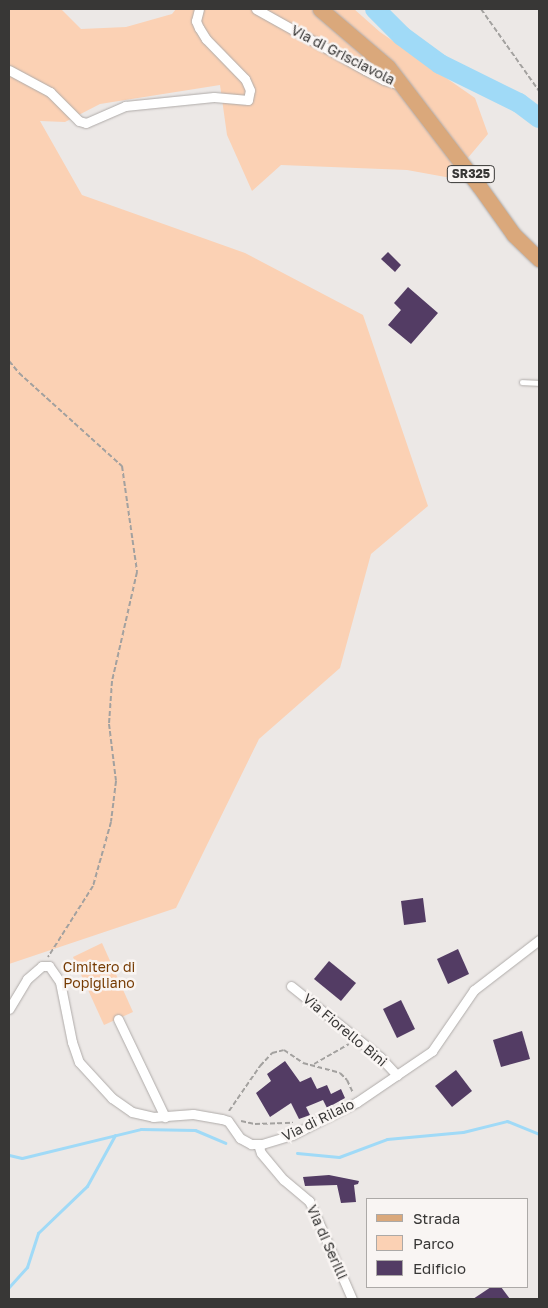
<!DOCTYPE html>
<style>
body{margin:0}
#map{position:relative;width:548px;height:1308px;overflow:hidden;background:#ece8e6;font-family:"Golos Text",sans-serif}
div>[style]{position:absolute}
.green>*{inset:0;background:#fbd1b4}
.stream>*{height:3px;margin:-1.5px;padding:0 1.5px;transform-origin:1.5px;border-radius:1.5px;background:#a0daf7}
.river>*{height:20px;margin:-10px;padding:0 10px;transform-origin:10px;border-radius:10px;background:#a0daf7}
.building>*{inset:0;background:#533c64}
.path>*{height:2px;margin-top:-1px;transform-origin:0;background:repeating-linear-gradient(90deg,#a3a19f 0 5px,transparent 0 7.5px)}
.roads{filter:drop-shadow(0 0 1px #afaba9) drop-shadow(0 0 1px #afaba9)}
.lane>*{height:4.5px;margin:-2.25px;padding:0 2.25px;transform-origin:2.25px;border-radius:2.25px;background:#fff}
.street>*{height:9px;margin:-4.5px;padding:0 4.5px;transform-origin:4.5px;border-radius:4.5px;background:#fff}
.primary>*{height:15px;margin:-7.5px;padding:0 7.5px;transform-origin:7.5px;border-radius:7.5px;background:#daa87b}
span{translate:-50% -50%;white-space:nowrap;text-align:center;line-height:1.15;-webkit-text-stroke:5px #f9f5f3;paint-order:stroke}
.shield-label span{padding:1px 4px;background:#f9f5f3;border:1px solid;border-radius:4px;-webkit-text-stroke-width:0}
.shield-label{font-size:12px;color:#383736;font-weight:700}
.street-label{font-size:14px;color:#383736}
.park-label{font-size:14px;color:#763b03}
.frame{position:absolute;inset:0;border:10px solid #383736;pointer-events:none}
.legend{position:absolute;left:366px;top:1198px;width:162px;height:90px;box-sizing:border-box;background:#f9f5f3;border:1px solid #aca9a7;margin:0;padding:6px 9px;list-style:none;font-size:15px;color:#383736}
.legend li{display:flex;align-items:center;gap:10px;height:25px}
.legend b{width:25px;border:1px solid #aca9a7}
</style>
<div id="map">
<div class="green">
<i style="clip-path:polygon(9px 9px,61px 9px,81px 29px,126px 27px,172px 14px,176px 9px,354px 9px,380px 32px,475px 98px,488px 134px,451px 178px,407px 170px,281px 165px,252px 191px,227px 135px,220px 85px,100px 104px,65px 122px,40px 121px,82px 195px,245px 253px,363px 315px,428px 506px,371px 554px,340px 668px,259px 739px,176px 908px,9px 964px)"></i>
<i style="clip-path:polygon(102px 943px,133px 1012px,104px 1025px,73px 957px)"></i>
</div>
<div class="stream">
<i style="left:297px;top:1153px;width:42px;rotate:5.4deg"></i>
<i style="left:339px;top:1157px;width:51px;rotate:-20.6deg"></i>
<i style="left:387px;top:1139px;width:76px;rotate:-5.3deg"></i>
<i style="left:463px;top:1132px;width:45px;rotate:-14deg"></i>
<i style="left:507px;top:1121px;width:35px;rotate:22deg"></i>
<i style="left:9px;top:1155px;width:13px;rotate:13deg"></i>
<i style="left:22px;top:1158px;width:122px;rotate:-13.7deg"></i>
<i style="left:141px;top:1129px;width:54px;rotate:1.1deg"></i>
<i style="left:195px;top:1130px;width:33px;rotate:23deg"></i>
<i style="left:9px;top:1287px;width:27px;rotate:-48deg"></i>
<i style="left:27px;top:1267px;width:36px;rotate:-72deg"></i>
<i style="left:38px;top:1233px;width:68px;rotate:-43.8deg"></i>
<i style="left:87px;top:1186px;width:58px;rotate:-61.2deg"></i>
</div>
<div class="river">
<i style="left:375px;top:9px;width:38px;rotate:45deg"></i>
<i style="left:402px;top:36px;width:47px;rotate:36.4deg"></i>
<i style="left:440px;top:64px;width:88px;rotate:26.3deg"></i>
<i style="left:519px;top:103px;width:25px;rotate:37deg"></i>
</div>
<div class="building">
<i style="clip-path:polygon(388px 252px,401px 265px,395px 272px,381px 259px)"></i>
<i style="clip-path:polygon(408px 287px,438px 313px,411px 344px,388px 325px,401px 310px,394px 303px)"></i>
<i style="clip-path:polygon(423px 898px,426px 922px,404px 925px,401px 901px)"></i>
<i style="clip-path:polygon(458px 949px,469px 974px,448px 984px,437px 959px)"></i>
<i style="clip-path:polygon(329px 961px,356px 983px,341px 1001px,314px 979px)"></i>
<i style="clip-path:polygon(401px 1000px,415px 1029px,397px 1038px,383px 1009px)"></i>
<i style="clip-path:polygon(522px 1031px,530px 1059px,501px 1067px,493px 1040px)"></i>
<i style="clip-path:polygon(285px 1061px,300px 1082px,311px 1077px,317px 1089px,327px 1085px,331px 1094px,341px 1089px,345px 1098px,327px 1108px,323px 1100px,306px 1107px,310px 1115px,299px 1119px,291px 1103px,270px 1117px,256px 1093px,271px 1081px,267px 1074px)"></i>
<i style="clip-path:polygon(456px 1070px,472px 1091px,452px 1107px,435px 1086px)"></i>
<i style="clip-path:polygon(329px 1175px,359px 1181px,358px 1184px,354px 1185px,356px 1202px,341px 1203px,337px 1185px,305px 1186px,303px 1177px)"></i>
<i style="clip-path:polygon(491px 1287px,501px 1287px,510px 1299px,473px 1299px)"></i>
</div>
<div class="path">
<i style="left:481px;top:9px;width:100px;rotate:54.7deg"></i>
<i style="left:9px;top:361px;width:16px;rotate:50deg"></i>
<i style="left:19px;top:373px;width:139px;rotate:42.1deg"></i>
<i style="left:122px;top:466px;width:107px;rotate:81.9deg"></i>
<i style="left:137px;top:572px;width:112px;rotate:102.9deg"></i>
<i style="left:112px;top:681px;width:43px;rotate:94deg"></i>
<i style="left:109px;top:724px;width:57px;rotate:83deg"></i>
<i style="left:116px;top:781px;width:41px;rotate:97deg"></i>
<i style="left:111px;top:822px;width:66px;rotate:105.7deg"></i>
<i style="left:93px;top:886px;width:84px;rotate:122.4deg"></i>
<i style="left:314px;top:1064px;width:40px;rotate:-29.7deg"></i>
<i style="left:229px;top:1111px;width:55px;rotate:-55.4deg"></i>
<i style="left:260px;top:1066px;width:18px;rotate:-47deg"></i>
<i style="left:272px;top:1053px;width:12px;rotate:-14deg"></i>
<i style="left:284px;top:1050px;width:23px;rotate:34deg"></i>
<i style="left:303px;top:1063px;width:38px;rotate:15deg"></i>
<i style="left:340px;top:1073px;width:10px;rotate:45deg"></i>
<i style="left:347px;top:1080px;width:14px;rotate:65deg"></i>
<i style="left:241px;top:1121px;width:14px;rotate:12deg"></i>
<i style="left:255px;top:1124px;width:38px;rotate:-2deg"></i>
</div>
<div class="roads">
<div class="lane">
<i style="left:522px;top:382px;width:17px;rotate:3deg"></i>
</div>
<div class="street">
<i style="left:256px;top:9px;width:125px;rotate:29.2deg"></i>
<i style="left:365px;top:70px;width:21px;rotate:28deg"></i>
<i style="left:384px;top:80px;width:17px;rotate:17deg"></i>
<i style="left:9px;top:70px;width:47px;rotate:28.2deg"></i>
<i style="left:50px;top:92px;width:41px;rotate:45deg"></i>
<i style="left:79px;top:121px;width:7px;rotate:16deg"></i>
<i style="left:86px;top:123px;width:43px;rotate:-23.6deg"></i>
<i style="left:125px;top:106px;width:89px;rotate:-5.8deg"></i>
<i style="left:214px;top:97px;width:34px;rotate:5deg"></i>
<i style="left:248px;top:100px;width:10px;rotate:-79deg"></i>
<i style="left:250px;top:90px;width:12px;rotate:-114deg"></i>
<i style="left:245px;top:79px;width:56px;rotate:-134.3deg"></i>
<i style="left:206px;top:39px;width:13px;rotate:-122deg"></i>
<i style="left:199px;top:28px;width:8px;rotate:-113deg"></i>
<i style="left:196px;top:21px;width:12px;rotate:-76deg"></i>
<i style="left:291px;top:986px;width:114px;rotate:38.6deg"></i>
<i style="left:380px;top:1057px;width:25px;rotate:47deg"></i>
<i style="left:9px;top:1009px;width:35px;rotate:-59deg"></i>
<i style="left:27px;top:979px;width:20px;rotate:-41deg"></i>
<i style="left:42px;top:966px;width:7px"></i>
<i style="left:49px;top:966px;width:19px;rotate:55deg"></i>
<i style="left:60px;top:982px;width:61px;rotate:78.7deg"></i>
<i style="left:72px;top:1042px;width:21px;rotate:71deg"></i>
<i style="left:79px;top:1062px;width:49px;rotate:47.5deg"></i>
<i style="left:112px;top:1098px;width:24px;rotate:35deg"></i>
<i style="left:132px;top:1112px;width:22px;rotate:13deg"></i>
<i style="left:153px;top:1117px;width:40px;rotate:-4.3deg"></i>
<i style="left:193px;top:1114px;width:29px;rotate:10deg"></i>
<i style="left:222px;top:1119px;width:6px;rotate:18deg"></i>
<i style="left:228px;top:1121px;width:21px;rotate:55deg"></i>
<i style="left:240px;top:1138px;width:13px;rotate:29deg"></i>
<i style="left:251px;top:1144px;width:11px"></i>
<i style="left:262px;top:1144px;width:31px;rotate:-17deg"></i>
<i style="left:292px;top:1135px;width:73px;rotate:-26.9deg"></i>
<i style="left:357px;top:1102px;width:91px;rotate:-34.2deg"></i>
<i style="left:432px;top:1051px;width:74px;rotate:-55.5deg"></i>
<i style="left:474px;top:990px;width:82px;rotate:-37.6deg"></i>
<i style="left:118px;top:1019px;width:109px;rotate:64.4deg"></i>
<i style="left:258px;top:1144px;width:9px;rotate:72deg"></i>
<i style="left:261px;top:1153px;width:35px;rotate:50deg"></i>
<i style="left:284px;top:1180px;width:33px;rotate:40deg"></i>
<i style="left:309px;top:1201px;width:7px;rotate:63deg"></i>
<i style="left:312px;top:1207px;width:100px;rotate:66.5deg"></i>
</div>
<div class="primary">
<i style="left:320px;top:9px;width:89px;rotate:40.5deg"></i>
<i style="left:388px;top:67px;width:150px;rotate:52.6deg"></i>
<i style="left:479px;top:186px;width:60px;rotate:54.5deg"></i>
<i style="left:514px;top:235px;width:35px;rotate:44deg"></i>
</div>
</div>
<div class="shield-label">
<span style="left:471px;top:174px">SR325</span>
</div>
<div class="street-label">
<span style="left:343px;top:55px;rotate:27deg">Via di Grisciavola</span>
<span style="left:345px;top:1030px;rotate:40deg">Via Fiorello Bini</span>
<span style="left:318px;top:1120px;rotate:-26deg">Via di Rilaio</span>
<span style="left:327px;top:1242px;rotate:66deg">Via di Serilli</span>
</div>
<div class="park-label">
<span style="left:99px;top:975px">Cimitero di<br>Popigliano</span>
</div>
<div class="frame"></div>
<ul class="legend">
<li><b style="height:6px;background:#daa87b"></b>Strada</li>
<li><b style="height:14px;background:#fbd1b4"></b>Parco</li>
<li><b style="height:14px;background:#533c64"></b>Edificio</li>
</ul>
</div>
